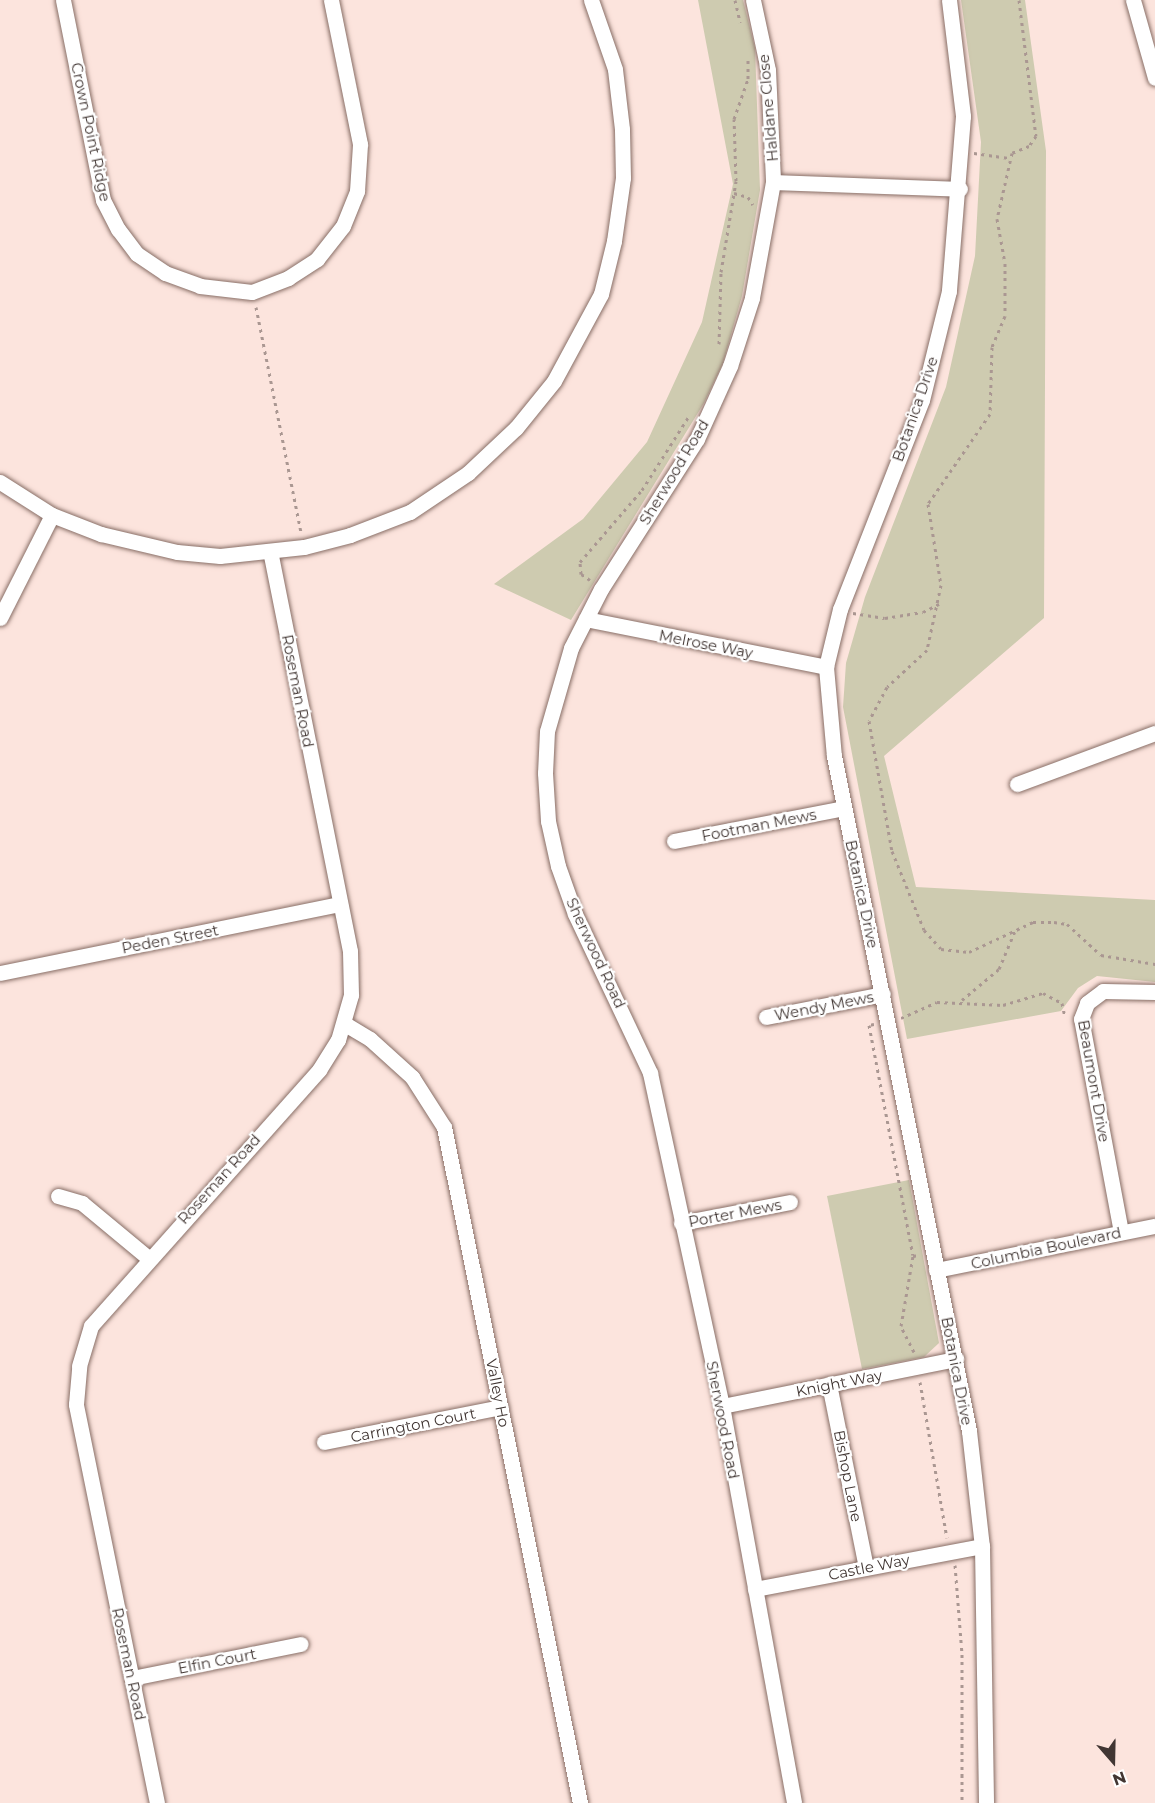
<!DOCTYPE html>
<style>
body{margin:0}
#map{position:relative;width:1155px;height:1803px;overflow:hidden;background:#fce4dd;font-family:Montserrat,sans-serif}
div>[style]{position:absolute}
.green>*{inset:0;background:#cecbb0}
.path>*{height:3px;margin-top:-1.5px;transform-origin:0;background:repeating-linear-gradient(90deg,#aa9792 0 3px,transparent 0 7.5px)}
.roads{filter:drop-shadow(0 0 2px #886e66) drop-shadow(0 0 2px #886e66)}
.minor>*{height:15px;margin:-7.5px;padding:0 7.5px;transform-origin:7.5px;border-radius:7.5px;background:#fff}
span{translate:-50% -50%;white-space:nowrap;text-align:center;line-height:1.15;-webkit-text-stroke:4.5px #fff;paint-order:stroke}
.street-label{font-size:15px;color:#413633}
.north{position:absolute;left:1083px;top:1731px;width:60px;height:60px;-webkit-text-stroke:4px #fff;paint-order:stroke;rotate:160deg;font-size:16px;font-weight:700;line-height:24px;text-align:center;color:#413633}
.north::after{content:'';display:block;margin:auto;width:21px;height:27px;background:#413633;clip-path:polygon(50% 0,100% 100%,50% 72%,0 100%)}
</style>
<div id="map">
<div class="green">
<i style="clip-path:polygon(698px 0,743px 0,755px 48px,760px 190px,742px 296px,723px 363px,704px 403px,571px 620px,494px 584px,583px 519px,647px 442px,702px 322px,733px 184px)"></i>
<i style="clip-path:polygon(961px 0,1025px 0,1046px 151px,1044px 618px,884px 756px,916px 887px,1155px 900px,1155px 982px,1097px 976px,1078px 988px,1061px 1011px,907px 1039px,843px 707px,846px 663px,865px 597px,946px 387px,975px 256px,981px 142px)"></i>
<i style="clip-path:polygon(909px 1180px,939px 1343px,924px 1357px,862px 1369px,827px 1196px)"></i>
</div>
<div class="path">
<i style="left:735px;top:0;width:23px;rotate:77deg"></i>
<i style="left:1019px;top:0;width:137px;rotate:82.9deg"></i>
<i style="left:1036px;top:136px;width:12px;rotate:125deg"></i>
<i style="left:1029px;top:146px;width:18px;rotate:158deg"></i>
<i style="left:1012px;top:153px;width:68px;rotate:102.8deg"></i>
<i style="left:997px;top:219px;width:45px;rotate:79.7deg"></i>
<i style="left:1005px;top:263px;width:53px;rotate:90deg"></i>
<i style="left:1005px;top:316px;width:34px;rotate:113deg"></i>
<i style="left:992px;top:347px;width:67px;rotate:91.7deg"></i>
<i style="left:990px;top:414px;width:109px;rotate:124.6deg"></i>
<i style="left:928px;top:504px;width:82px;rotate:80.9deg"></i>
<i style="left:941px;top:585px;width:66px;rotate:102.2deg"></i>
<i style="left:927px;top:650px;width:54px;rotate:137.2deg"></i>
<i style="left:887px;top:687px;width:38px;rotate:118deg"></i>
<i style="left:869px;top:721px;width:132px;rotate:80deg"></i>
<i style="left:892px;top:851px;width:85px;rotate:67.9deg"></i>
<i style="left:924px;top:930px;width:25px;rotate:48deg"></i>
<i style="left:941px;top:949px;width:28px;rotate:6deg"></i>
<i style="left:969px;top:952px;width:71px;rotate:-25.1deg"></i>
<i style="left:1033px;top:922px;width:21px"></i>
<i style="left:1054px;top:922px;width:13px;rotate:9deg"></i>
<i style="left:1067px;top:924px;width:46px;rotate:42.4deg"></i>
<i style="left:1101px;top:955px;width:55px;rotate:9.5deg"></i>
<i style="left:974px;top:153px;width:37px;rotate:8deg"></i>
<i style="left:734px;top:193px;width:15px;rotate:16deg"></i>
<i style="left:748px;top:197px;width:9px;rotate:58deg"></i>
<i style="left:256px;top:307px;width:230px;rotate:78.7deg"></i>
<i style="left:719px;top:344px;width:72px;rotate:-88.4deg"></i>
<i style="left:721px;top:272px;width:92px;rotate:-80.6deg"></i>
<i style="left:736px;top:181px;width:62px;rotate:-91.8deg"></i>
<i style="left:734px;top:119px;width:42px;rotate:-70.7deg"></i>
<i style="left:748px;top:79px;width:21px;rotate:-90deg"></i>
<i style="left:590px;top:580px;width:11px;rotate:-146deg"></i>
<i style="left:581px;top:574px;width:12px;rotate:-95deg"></i>
<i style="left:580px;top:562px;width:95px;rotate:-49.3deg"></i>
<i style="left:642px;top:490px;width:88px;rotate:-57.6deg"></i>
<i style="left:853px;top:613px;width:32px;rotate:9deg"></i>
<i style="left:885px;top:618px;width:38px;rotate:-9deg"></i>
<i style="left:923px;top:612px;width:18px;rotate:-27deg"></i>
<i style="left:962px;top:1000px;width:48px;rotate:-40deg"></i>
<i style="left:999px;top:969px;width:41px;rotate:-67.2deg"></i>
<i style="left:901px;top:1018px;width:39px;rotate:-24deg"></i>
<i style="left:937px;top:1002px;width:66px;rotate:2.6deg"></i>
<i style="left:1003px;top:1005px;width:42px;rotate:-16.7deg"></i>
<i style="left:1043px;top:993px;width:21px;rotate:28deg"></i>
<i style="left:1062px;top:1003px;width:14px;rotate:78deg"></i>
<i style="left:874px;top:1024px;width:5px;rotate:169deg"></i>
<i style="left:869px;top:1025px;width:234px;rotate:79.2deg"></i>
<i style="left:914px;top:1352px;width:29px;rotate:-117deg"></i>
<i style="left:901px;top:1326px;width:71px;rotate:-80.3deg"></i>
<i style="left:913px;top:1256px;width:6px;rotate:-9deg"></i>
<i style="left:920px;top:1382px;width:158px;rotate:80.2deg"></i>
<i style="left:955px;top:1565px;width:89px;rotate:85.5deg"></i>
<i style="left:962px;top:1654px;width:149px;rotate:90deg"></i>
</div>
<div class="roads">
<div class="minor">
<i style="left:63px;top:0;width:204px;rotate:78.7deg"></i>
<i style="left:103px;top:200px;width:33px;rotate:63deg"></i>
<i style="left:118px;top:229px;width:31px;rotate:53deg"></i>
<i style="left:137px;top:254px;width:34px;rotate:34deg"></i>
<i style="left:165px;top:273px;width:37px;rotate:20deg"></i>
<i style="left:200px;top:286px;width:52px;rotate:6.6deg"></i>
<i style="left:252px;top:292px;width:39px;rotate:-21deg"></i>
<i style="left:288px;top:278px;width:35px;rotate:-33deg"></i>
<i style="left:317px;top:259px;width:42px;rotate:-51.8deg"></i>
<i style="left:343px;top:226px;width:38px;rotate:-68deg"></i>
<i style="left:357px;top:191px;width:47px;rotate:-86.3deg"></i>
<i style="left:360px;top:144px;width:147px;rotate:-101.4deg"></i>
<i style="left:753px;top:0;width:72px;rotate:77.9deg"></i>
<i style="left:768px;top:70px;width:112px;rotate:87.4deg"></i>
<i style="left:773px;top:182px;width:118px;rotate:100.3deg"></i>
<i style="left:752px;top:298px;width:71px;rotate:107.9deg"></i>
<i style="left:730px;top:366px;width:80px;rotate:114.3deg"></i>
<i style="left:697px;top:439px;width:178px;rotate:122.6deg"></i>
<i style="left:601px;top:589px;width:66px;rotate:117deg"></i>
<i style="left:571px;top:648px;width:86px;rotate:106.1deg"></i>
<i style="left:547px;top:731px;width:42px;rotate:92.7deg"></i>
<i style="left:545px;top:773px;width:48px;rotate:86.4deg"></i>
<i style="left:548px;top:821px;width:46px;rotate:77.5deg"></i>
<i style="left:558px;top:866px;width:51px;rotate:70.5deg"></i>
<i style="left:575px;top:914px;width:176px;rotate:64.7deg"></i>
<i style="left:650px;top:1073px;width:341px;rotate:77.8deg"></i>
<i style="left:722px;top:1406px;width:403px;rotate:79.7deg"></i>
<i style="left:949px;top:0;width:117px;rotate:83.1deg"></i>
<i style="left:963px;top:116px;width:176px;rotate:94.6deg"></i>
<i style="left:949px;top:291px;width:112px;rotate:103.9deg"></i>
<i style="left:922px;top:400px;width:225px;rotate:111.4deg"></i>
<i style="left:840px;top:609px;width:60px;rotate:103.6deg"></i>
<i style="left:826px;top:667px;width:89px;rotate:84.9deg"></i>
<i style="left:834px;top:756px;width:688px;rotate:78.69deg"></i>
<i style="left:969px;top:1431px;width:116px;rotate:83.6deg"></i>
<i style="left:982px;top:1546px;width:257px;rotate:89.1deg"></i>
<i style="left:1133px;top:0;width:81px;rotate:74.2deg"></i>
<i style="left:773px;top:182px;width:187px;rotate:2.1deg"></i>
<i style="left:0;top:482px;width:62px;rotate:32.4deg"></i>
<i style="left:52px;top:515px;width:53px;rotate:21.2deg"></i>
<i style="left:101px;top:534px;width:78px;rotate:13.3deg"></i>
<i style="left:177px;top:552px;width:43px;rotate:5.3deg"></i>
<i style="left:220px;top:556px;width:84px;rotate:-6.1deg"></i>
<i style="left:304px;top:547px;width:48px;rotate:-14.6deg"></i>
<i style="left:350px;top:535px;width:64px;rotate:-21deg"></i>
<i style="left:410px;top:512px;width:70px;rotate:-33.9deg"></i>
<i style="left:468px;top:473px;width:66px;rotate:-43.2deg"></i>
<i style="left:516px;top:428px;width:60px;rotate:-51deg"></i>
<i style="left:554px;top:381px;width:99px;rotate:-61.6deg"></i>
<i style="left:601px;top:294px;width:55px;rotate:-76.2deg"></i>
<i style="left:614px;top:241px;width:64px;rotate:-81.9deg"></i>
<i style="left:623px;top:178px;width:49px;rotate:-91.2deg"></i>
<i style="left:622px;top:129px;width:60px;rotate:-96.7deg"></i>
<i style="left:615px;top:69px;width:73px;rotate:-109.2deg"></i>
<i style="left:0;top:618px;width:115px;rotate:-63.2deg"></i>
<i style="left:586px;top:619px;width:245px;rotate:11.3deg"></i>
<i style="left:1017px;top:784px;width:147px;rotate:-20.3deg"></i>
<i style="left:674px;top:841px;width:173px;rotate:-11deg"></i>
<i style="left:0;top:973px;width:347px;rotate:-11.5deg"></i>
<i style="left:766px;top:1017px;width:119px;rotate:-11.1deg"></i>
<i style="left:345px;top:1024px;width:29px;rotate:31deg"></i>
<i style="left:370px;top:1039px;width:57px;rotate:42.1deg"></i>
<i style="left:412px;top:1077px;width:59px;rotate:57.4deg"></i>
<i style="left:444px;top:1127px;width:690px;rotate:78.62deg"></i>
<i style="left:58px;top:1196px;width:25px;rotate:16deg"></i>
<i style="left:82px;top:1203px;width:85px;rotate:39.7deg"></i>
<i style="left:681px;top:1223px;width:111px;rotate:-10.9deg"></i>
<i style="left:1121px;top:1232px;width:217px;rotate:-100.6deg"></i>
<i style="left:1081px;top:1019px;width:17px;rotate:-69deg"></i>
<i style="left:1087px;top:1003px;width:20px;rotate:-37deg"></i>
<i style="left:1103px;top:991px;width:52px;rotate:1.1deg"></i>
<i style="left:936px;top:1270px;width:223px;rotate:-11.4deg"></i>
<i style="left:829px;top:1384px;width:187px;rotate:78.6deg"></i>
<i style="left:722px;top:1406px;width:239px;rotate:-11.4deg"></i>
<i style="left:324px;top:1442px;width:180px;rotate:-11.2deg"></i>
<i style="left:755px;top:1589px;width:231px;rotate:-10.7deg"></i>
<i style="left:132px;top:1678px;width:172px;rotate:-11.4deg"></i>
<i style="left:157px;top:1803px;width:407px;rotate:-101.5deg"></i>
<i style="left:76px;top:1404px;width:38px;rotate:-85deg"></i>
<i style="left:79px;top:1366px;width:42px;rotate:-73.3deg"></i>
<i style="left:91px;top:1326px;width:343px;rotate:-48.3deg"></i>
<i style="left:319px;top:1070px;width:36px;rotate:-58deg"></i>
<i style="left:338px;top:1040px;width:47px;rotate:-73.9deg"></i>
<i style="left:351px;top:995px;width:44px;rotate:-91.3deg"></i>
<i style="left:350px;top:951px;width:407px;rotate:-101.3deg"></i>
</div>
</div>
<div class="street-label">
<span style="left:768px;top:108px;rotate:-95deg">Haldane Close</span>
<span style="left:91px;top:132px;rotate:78deg">Crown Point Ridge</span>
<span style="left:915px;top:409px;rotate:-71deg">Botanica Drive</span>
<span style="left:674px;top:472px;rotate:-59deg">Sherwood Road</span>
<span style="left:706px;top:644px;rotate:11deg">Melrose Way</span>
<span style="left:298px;top:691px;rotate:79deg">Roseman Road</span>
<span style="left:759px;top:825px;rotate:-11deg">Footman Mews</span>
<span style="left:862px;top:894px;rotate:78deg">Botanica Drive</span>
<span style="left:170px;top:939px;rotate:-11deg">Peden Street</span>
<span style="left:596px;top:953px;rotate:65deg">Sherwood Road</span>
<span style="left:824px;top:1006px;rotate:-11deg">Wendy Mews</span>
<span style="left:1094px;top:1081px;rotate:80deg">Beaumont Drive</span>
<span style="left:219px;top:1179px;rotate:-48deg">Roseman Road</span>
<span style="left:735px;top:1213px;rotate:-11deg">Porter Mews</span>
<span style="left:1046px;top:1248px;rotate:-12deg">Columbia Boulevard</span>
<span style="left:957px;top:1371px;rotate:79deg">Botanica Drive</span>
<span style="left:839px;top:1383px;rotate:-11deg">Knight Way</span>
<span style="left:498px;top:1393px;rotate:79deg">Valley Ho</span>
<span style="left:723px;top:1420px;rotate:79deg">Sherwood Road</span>
<span style="left:413px;top:1425px;rotate:-11deg">Carrington Court</span>
<span style="left:848px;top:1476px;rotate:79deg">Bishop Lane</span>
<span style="left:869px;top:1567px;rotate:-11deg">Castle Way</span>
<span style="left:217px;top:1661px;rotate:-11deg">Elfin Court</span>
<span style="left:129px;top:1664px;rotate:78deg">Roseman Road</span>
</div>
<div class="north">N</div>
</div>
